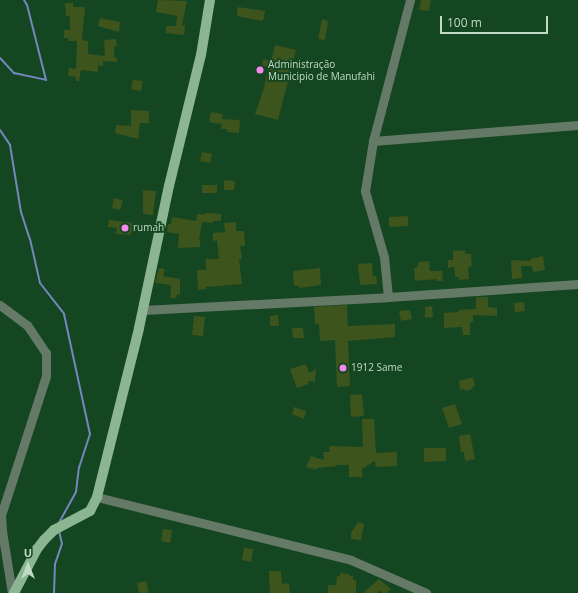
<!DOCTYPE html>
<meta charset="utf-8">
<style>
body{margin:0}
#map{position:relative;width:578px;height:593px;overflow:hidden;background:#154622;font-family:"Open Sans",sans-serif}
div>[style]{position:absolute}
.stream>*{height:2px;margin:-1px;padding:0 1px;transform-origin:1px;border-radius:1px;background:#7487be}
.building>*{inset:0;background:#3d541d}
.minor>*{height:9px;margin:-4.5px;padding:0 4.5px;transform-origin:4.5px;border-radius:4.5px;background:#657967}
.major>*{height:10px;margin:-5px;padding:0 5px;transform-origin:5px;border-radius:5px;background:#8cb692}
.dots>*{width:11px;height:11px;translate:-50% -50%;box-sizing:border-box;border:2px solid #154622;border-radius:50%}
span{translate:-50% -50%;white-space:nowrap;text-align:center;line-height:1.15;-webkit-text-stroke:3.5px #154622;paint-order:stroke}
.poi-label{font-size:10px;color:#c0dac4}
.left{translate:0 -50%;text-align:left}
.north{position:absolute;left:8px;top:545px;width:40px;height:40px;-webkit-text-stroke:3px #154622;paint-order:stroke;rotate:0deg;font-size:11px;font-weight:700;line-height:16px;text-align:center;color:#c0dac4}
.north::after{content:'';display:block;margin:auto;width:14px;height:18px;background:#c0dac4;clip-path:polygon(50% 0,100% 100%,50% 72%,0 100%)}
.scale{position:absolute;left:440px;top:16px;width:108px;height:18px;box-sizing:border-box;border:2px solid #c0dac4;border-top:0;padding-left:5px;font-size:12px;line-height:14px;white-space:nowrap;color:#c0dac4;-webkit-text-stroke:3px #154622;paint-order:stroke}
</style>
<div id="map">
<div class="stream">
<i style="left:0;top:58px;width:21px;rotate:47deg"></i>
<i style="left:14px;top:73px;width:33px;rotate:12deg"></i>
<i style="left:46px;top:80px;width:77px;rotate:-104.2deg"></i>
<i style="left:27px;top:5px;width:6px;rotate:-121deg"></i>
<i style="left:0;top:130px;width:18px;rotate:56deg"></i>
<i style="left:10px;top:145px;width:68px;rotate:80.7deg"></i>
<i style="left:21px;top:212px;width:28px;rotate:72deg"></i>
<i style="left:30px;top:239px;width:45px;rotate:77.2deg"></i>
<i style="left:40px;top:283px;width:39px;rotate:52deg"></i>
<i style="left:64px;top:314px;width:123px;rotate:77.8deg"></i>
<i style="left:90px;top:434px;width:35px;rotate:108deg"></i>
<i style="left:79px;top:467px;width:25px;rotate:97deg"></i>
<i style="left:76px;top:492px;width:37px;rotate:119deg"></i>
<i style="left:54px;top:593px;width:29px;rotate:-88deg"></i>
<i style="left:55px;top:564px;width:21px;rotate:-71deg"></i>
<i style="left:62px;top:544px;width:13px;rotate:-103deg"></i>
</div>
<div class="building">
<i style="clip-path:polygon(158px 0,187px 1px,182px 25px,185px 25px,184px 35px,166px 33px,166px 26px,176px 26px,177px 16px,156px 12px)"></i>
<i style="clip-path:polygon(421px 0,431px 0,429px 11px,419px 10px)"></i>
<i style="clip-path:polygon(65px 3px,73px 3px,73px 7px,85px 7px,82px 40px,88px 41px,88px 54px,105px 56px,104px 40px,116px 39px,117px 46px,114px 46px,114px 57px,117px 58px,117px 62px,103px 61px,103px 66px,98px 65px,98px 72px,81px 70px,79px 81px,76px 81px,76px 77px,68px 76px,69px 68px,76px 69px,77px 41px,68px 41px,68px 38px,64px 38px,64px 30px,70px 30px,70px 16px,66px 16px)"></i>
<i style="clip-path:polygon(238px 7px,265px 11px,263px 21px,237px 16px)"></i>
<i style="clip-path:polygon(100px 18px,120px 22px,119px 32px,98px 26px)"></i>
<i style="clip-path:polygon(322px 19px,328px 21px,325px 40px,318px 39px)"></i>
<i style="clip-path:polygon(275px 45px,296px 50px,278px 120px,255px 114px,264px 88px,268px 67px,262px 66px,263px 59px,271px 61px)"></i>
<i style="clip-path:polygon(133px 80px,143px 81px,141px 91px,131px 89px)"></i>
<i style="clip-path:polygon(131px 110px,149px 111px,149px 123px,140px 123px,138px 139px,115px 133px,116px 125px,131px 126px)"></i>
<i style="clip-path:polygon(211px 112px,223px 114px,222px 119px,240px 120px,239px 133px,227px 132px,227px 129px,221px 129px,222px 121px,221px 124px,209px 122px)"></i>
<i style="clip-path:polygon(202px 152px,212px 154px,210px 163px,200px 161px)"></i>
<i style="clip-path:polygon(224px 180px,235px 181px,234px 190px,224px 190px)"></i>
<i style="clip-path:polygon(202px 185px,217px 185px,217px 193px,202px 193px)"></i>
<i style="clip-path:polygon(143px 190px,156px 191px,153px 215px,143px 214px)"></i>
<i style="clip-path:polygon(114px 198px,123px 200px,120px 210px,112px 208px)"></i>
<i style="clip-path:polygon(205px 213px,221px 214px,221px 221px,213px 221px,213px 223px,202px 222px,199px 240px,200px 240px,200px 247px,178px 248px,179px 234px,167px 232px,168px 224px,171px 224px,172px 217px,196px 221px,197px 214px,204px 215px)"></i>
<i style="clip-path:polygon(408px 216px,408px 226px,389px 227px,389px 217px)"></i>
<i style="clip-path:polygon(109px 220px,133px 223px,131px 235px,116px 234px,117px 228px,108px 227px)"></i>
<i style="clip-path:polygon(236px 222px,236px 231px,244px 231px,245px 246px,240px 246px,242px 259px,239px 259px,242px 284px,206px 287px,206px 289px,198px 290px,197px 270px,206px 270px,206px 259px,219px 259px,217px 240px,213px 241px,213px 233px,225px 232px,224px 223px)"></i>
<i style="clip-path:polygon(465px 250px,465px 254px,471px 254px,472px 266px,468px 267px,469px 279px,459px 280px,459px 277px,455px 277px,454px 267px,448px 268px,448px 260px,453px 260px,453px 251px)"></i>
<i style="clip-path:polygon(543px 256px,545px 270px,533px 272px,532px 266px,521px 266px,522px 278px,512px 279px,511px 260px,531px 261px,530px 259px)"></i>
<i style="clip-path:polygon(429px 261px,430px 271px,442px 271px,443px 281px,437px 281px,437px 279px,415px 281px,414px 268px,418px 267px,418px 262px)"></i>
<i style="clip-path:polygon(372px 263px,373px 277px,376px 276px,377px 284px,360px 285px,358px 264px)"></i>
<i style="clip-path:polygon(159px 268px,165px 269px,163px 276px,180px 279px,180px 295px,177px 294px,176px 298px,170px 298px,171px 285px,155px 283px)"></i>
<i style="clip-path:polygon(320px 268px,321px 285px,299px 288px,299px 286px,294px 286px,293px 271px)"></i>
<i style="clip-path:polygon(476px 297px,488px 297px,488px 307px,497px 308px,497px 316px,473px 315px,473px 322px,470px 322px,470px 335px,463px 335px,462px 327px,444px 328px,444px 313px,459px 312px,459px 310px,476px 309px)"></i>
<i style="clip-path:polygon(524px 302px,525px 311px,515px 312px,514px 303px)"></i>
<i style="clip-path:polygon(347px 305px,348px 326px,395px 324px,395px 337px,348px 341px,350px 386px,337px 387px,335px 340px,320px 341px,319px 324px,315px 324px,314px 307px)"></i>
<i style="clip-path:polygon(432px 306px,433px 317px,425px 318px,425px 307px)"></i>
<i style="clip-path:polygon(410px 310px,412px 319px,401px 321px,399px 311px)"></i>
<i style="clip-path:polygon(278px 315px,279px 326px,270px 326px,270px 316px)"></i>
<i style="clip-path:polygon(194px 316px,205px 317px,203px 336px,192px 335px)"></i>
<i style="clip-path:polygon(292px 328px,303px 328px,304px 338px,293px 338px)"></i>
<i style="clip-path:polygon(306px 364px,309px 373px,316px 369px,315px 382px,308px 381px,309px 384px,297px 388px,290px 369px)"></i>
<i style="clip-path:polygon(473px 377px,475px 386px,472px 387px,473px 389px,465px 391px,465px 389px,460px 390px,459px 381px)"></i>
<i style="clip-path:polygon(362px 394px,364px 416px,351px 417px,350px 395px)"></i>
<i style="clip-path:polygon(455px 404px,462px 424px,449px 428px,442px 408px)"></i>
<i style="clip-path:polygon(294px 407px,306px 411px,304px 419px,292px 414px)"></i>
<i style="clip-path:polygon(362px 419px,374px 419px,376px 453px,397px 452px,397px 466px,376px 467px,375px 461px,362px 469px,362px 477px,349px 477px,349px 465px,337px 465px,337px 466px,317px 468px,316px 470px,306px 467px,311px 456px,324px 460px,323px 452px,330px 452px,329px 446px,363px 447px)"></i>
<i style="clip-path:polygon(470px 434px,475px 459px,465px 461px,464px 452px,461px 453px,459px 436px)"></i>
<i style="clip-path:polygon(424px 448px,446px 448px,446px 461px,424px 462px)"></i>
<i style="clip-path:polygon(358px 522px,364px 524px,361px 540px,351px 539px,351px 533px)"></i>
<i style="clip-path:polygon(163px 529px,172px 530px,170px 543px,161px 541px)"></i>
<i style="clip-path:polygon(244px 548px,253px 549px,251px 562px,242px 560px)"></i>
<i style="clip-path:polygon(269px 571px,281px 571px,282px 584px,289px 583px,290px 593px,270px 593px)"></i>
<i style="clip-path:polygon(340px 573px,349px 574px,349px 576px,353px 576px,353px 580px,356px 580px,356px 593px,328px 593px,328px 585px,336px 585px,337px 576px,340px 577px)"></i>
<i style="clip-path:polygon(379px 579px,391px 589px,386px 593px,382px 593px,380px 590px,377px 593px,363px 593px)"></i>
<i style="clip-path:polygon(146px 581px,149px 593px,139px 593px,137px 583px)"></i>
</div>
<div class="minor">
<i style="left:373px;top:141px;width:206px;rotate:-4.5deg"></i>
<i style="left:388px;top:297px;width:40px;rotate:-95.7deg"></i>
<i style="left:384px;top:257px;width:69px;rotate:-106.1deg"></i>
<i style="left:365px;top:191px;width:51px;rotate:-80.9deg"></i>
<i style="left:373px;top:141px;width:146px;rotate:-75.3deg"></i>
<i style="left:0;top:305px;width:34px;rotate:37deg"></i>
<i style="left:27px;top:325px;width:34px;rotate:56deg"></i>
<i style="left:46px;top:353px;width:23px;rotate:90deg"></i>
<i style="left:46px;top:376px;width:146px;rotate:107.9deg"></i>
<i style="left:1px;top:515px;width:16px;rotate:86deg"></i>
<i style="left:2px;top:531px;width:63px;rotate:80.8deg"></i>
<i style="left:143px;top:310px;width:245px;rotate:-3deg"></i>
<i style="left:388px;top:297px;width:190px;rotate:-3.9deg"></i>
<i style="left:97px;top:497px;width:262px;rotate:13.9deg"></i>
<i style="left:351px;top:560px;width:82px;rotate:23.7deg"></i>
</div>
<div class="major">
<i style="left:14px;top:593px;width:50px;rotate:-62.4deg"></i>
<i style="left:37px;top:549px;width:11px;rotate:-52deg"></i>
<i style="left:44px;top:540px;width:14px;rotate:-45deg"></i>
<i style="left:54px;top:530px;width:41px;rotate:-27.8deg"></i>
<i style="left:90px;top:511px;width:16px;rotate:-63deg"></i>
<i style="left:97px;top:497px;width:174px;rotate:-76deg"></i>
<i style="left:139px;top:328px;width:145px;rotate:-78.1deg"></i>
<i style="left:169px;top:186px;width:135px;rotate:-76.3deg"></i>
<i style="left:201px;top:55px;width:56px;rotate:-80.7deg"></i>
</div>
<div class="dots">
<i style="left:260px;top:70px;background:#f589ef"></i>
<i style="left:125px;top:228px;background:#f589ef"></i>
<i style="left:343px;top:368px;background:#f589ef"></i>
</div>
<div class="poi-label">
<span class="left" style="left:268px;top:70px">Administração<br>Municipio de Manufahi</span>
<span class="left" style="left:133px;top:228px">rumah</span>
<span class="left" style="left:351px;top:368px">1912 Same</span>
</div>
<div class="north">U</div>
<div class="scale">100 m</div>
</div>
